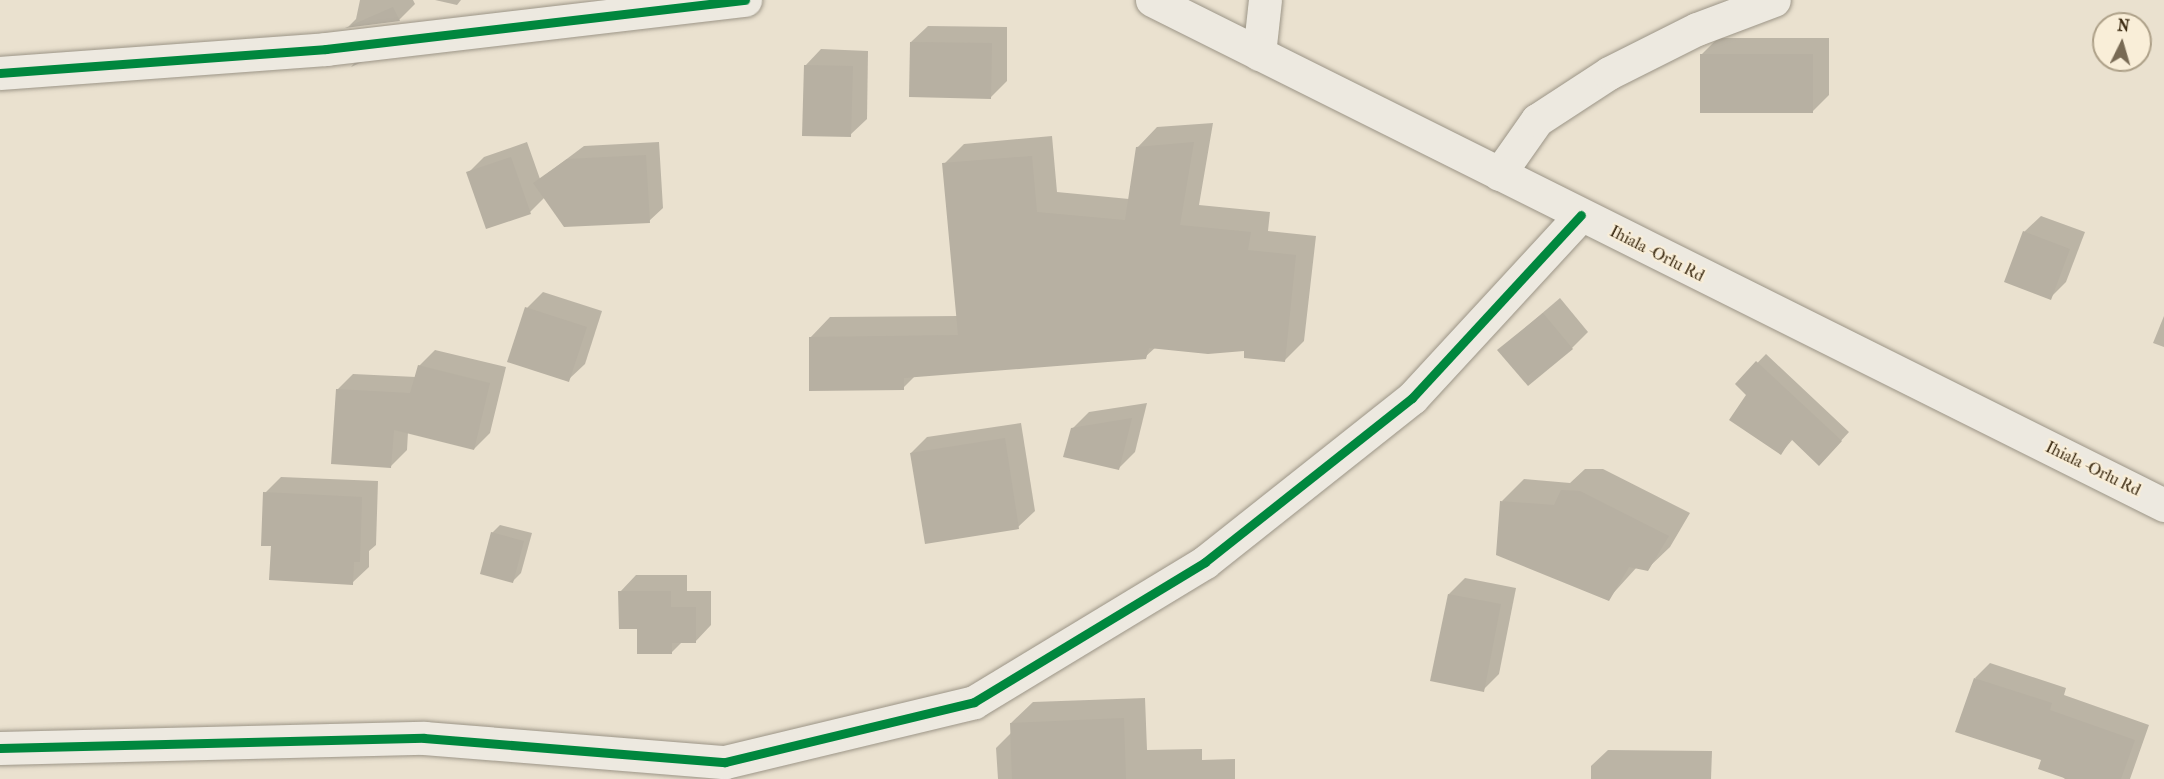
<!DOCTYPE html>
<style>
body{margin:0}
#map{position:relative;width:2164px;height:779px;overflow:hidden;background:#eae1cf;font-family:"IM FELL French Canon",serif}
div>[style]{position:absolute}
.shadow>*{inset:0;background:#0003}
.building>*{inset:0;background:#b7b0a2}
.roads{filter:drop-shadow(0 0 2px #9c9587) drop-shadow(0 0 2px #9c9587)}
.minor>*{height:33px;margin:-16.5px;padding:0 16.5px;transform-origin:16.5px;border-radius:16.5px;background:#ede9e0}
.secondary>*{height:33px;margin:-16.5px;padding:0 16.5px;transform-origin:16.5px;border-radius:16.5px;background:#ede9e0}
.cycleway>*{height:9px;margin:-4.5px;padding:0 4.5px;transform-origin:4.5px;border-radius:4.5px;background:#00873e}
span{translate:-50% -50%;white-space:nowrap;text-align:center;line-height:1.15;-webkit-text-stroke:4.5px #f9eed8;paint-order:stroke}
.street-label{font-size:16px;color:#3b2a11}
.north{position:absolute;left:2092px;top:12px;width:60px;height:60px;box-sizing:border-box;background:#f9eed8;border:2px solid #ada088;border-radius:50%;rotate:5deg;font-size:16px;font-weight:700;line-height:24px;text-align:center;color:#3b2a11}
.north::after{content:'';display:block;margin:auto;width:21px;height:27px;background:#786a54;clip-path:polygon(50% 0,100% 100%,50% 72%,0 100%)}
</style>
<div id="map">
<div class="shadow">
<i style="clip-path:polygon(360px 0,413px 0,415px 4px,399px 20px,349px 26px,356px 19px)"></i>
<i style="clip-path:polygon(435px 0,461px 0,457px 5px)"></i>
<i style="clip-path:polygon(928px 26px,1007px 27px,1007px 81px,991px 97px,911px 42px)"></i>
<i style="clip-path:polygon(1718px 38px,1829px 38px,1829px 95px,1812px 112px,1702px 54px)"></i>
<i style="clip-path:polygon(376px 48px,362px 62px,351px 67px,366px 50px)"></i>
<i style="clip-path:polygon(821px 49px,868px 51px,867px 119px,850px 135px,805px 66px)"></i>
<i style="clip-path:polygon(1213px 123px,1199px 205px,1270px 212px,1268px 231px,1316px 236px,1304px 341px,1284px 361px,1245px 350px,1156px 347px,1145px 357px,916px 375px,903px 388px,810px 338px,830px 317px,958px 316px,944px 164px,964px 144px,1052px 136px,1057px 192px,1129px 199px,1137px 148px,1157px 127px)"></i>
<i style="clip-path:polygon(527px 142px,540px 179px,584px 146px,659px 142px,663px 208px,649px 221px,545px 197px,530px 212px,468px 173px,484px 157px)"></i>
<i style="clip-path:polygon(2041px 216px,2085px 232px,2066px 282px,2050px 298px,2024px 232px)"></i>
<i style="clip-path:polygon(543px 292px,602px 311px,585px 364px,568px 380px,527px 308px)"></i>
<i style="clip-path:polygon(1560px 298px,1588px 332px,1572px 348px,1499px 350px)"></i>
<i style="clip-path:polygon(2164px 316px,2164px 347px,2153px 343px)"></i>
<i style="clip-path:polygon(435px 350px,506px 367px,490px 433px,474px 449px,408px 432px,407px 450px,391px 466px,337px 390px,353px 374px,416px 377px,419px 366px)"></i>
<i style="clip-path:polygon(1766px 354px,1849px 432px,1827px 456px,1793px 439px,1781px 453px,1748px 395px,1737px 384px)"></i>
<i style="clip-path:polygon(1147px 403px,1135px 452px,1118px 469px,1072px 429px,1089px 412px)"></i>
<i style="clip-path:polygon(1021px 423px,1035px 511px,1018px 527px,911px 453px,927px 437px)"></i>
<i style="clip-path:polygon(1585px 469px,1603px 469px,1690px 513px,1670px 547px,1647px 569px,1637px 567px,1608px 599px,1502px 501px,1524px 479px,1570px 483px)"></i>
<i style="clip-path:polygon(281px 477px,378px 481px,376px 545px,369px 551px,369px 567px,352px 583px,265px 493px)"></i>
<i style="clip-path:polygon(500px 525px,532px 533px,521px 573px,513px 581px,492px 533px)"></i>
<i style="clip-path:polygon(636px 575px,687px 575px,687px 591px,711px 591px,711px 625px,695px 642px,682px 642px,671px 653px,639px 628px,620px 592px)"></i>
<i style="clip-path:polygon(1465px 578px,1516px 588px,1499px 674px,1483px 690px,1449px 594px)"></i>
<i style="clip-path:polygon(1990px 663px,2066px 688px,2064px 695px,2149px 725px,2130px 779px,2065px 779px,2043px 759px,1975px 678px)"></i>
<i style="clip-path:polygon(1145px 698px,1147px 750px,1202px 749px,1202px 760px,1235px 759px,1235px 779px,998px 779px,996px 748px,1011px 733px,1011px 723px,1033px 702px)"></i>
<i style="clip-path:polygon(1608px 750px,1712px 751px,1711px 779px,1591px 779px,1591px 766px)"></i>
</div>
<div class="building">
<i style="clip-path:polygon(393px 7px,400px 21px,345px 28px)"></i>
<i style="clip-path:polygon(910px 42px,992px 43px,991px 99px,909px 97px)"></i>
<i style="clip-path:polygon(1700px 54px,1813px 54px,1813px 113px,1700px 113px)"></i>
<i style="clip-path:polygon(804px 65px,853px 66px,851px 137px,802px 136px)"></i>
<i style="clip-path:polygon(1194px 142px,1180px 225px,1251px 232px,1248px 250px,1296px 255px,1285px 362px,1244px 358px,1244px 351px,1208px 354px,1149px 348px,1146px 359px,904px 378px,904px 390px,809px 391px,809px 337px,958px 335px,942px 163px,1032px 156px,1037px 212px,1125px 220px,1136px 147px)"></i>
<i style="clip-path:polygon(646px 155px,650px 223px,564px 227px,533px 183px,567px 159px)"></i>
<i style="clip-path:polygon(511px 157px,531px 214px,486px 229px,466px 172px)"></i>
<i style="clip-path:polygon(2023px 231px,2070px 249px,2051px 300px,2004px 282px)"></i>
<i style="clip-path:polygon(525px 307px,587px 327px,569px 382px,507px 362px)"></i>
<i style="clip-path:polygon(1543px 313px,1573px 349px,1528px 386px,1497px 350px)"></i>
<i style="clip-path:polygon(1756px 361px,1842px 441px,1819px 466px,1791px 439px,1781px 455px,1729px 420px,1746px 395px,1735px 384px)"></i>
<i style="clip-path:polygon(418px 365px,490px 383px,474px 450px,394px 430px,391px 468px,331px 464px,336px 389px,410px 393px)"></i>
<i style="clip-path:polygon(1132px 418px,1119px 470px,1063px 457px,1071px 428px)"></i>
<i style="clip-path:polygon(1005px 438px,1019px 529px,925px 544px,910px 453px)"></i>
<i style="clip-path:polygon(1561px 490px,1580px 491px,1669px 536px,1648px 571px,1629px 567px,1609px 601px,1496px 555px,1500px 501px,1554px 505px)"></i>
<i style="clip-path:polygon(263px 492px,362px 497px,360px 562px,354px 562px,353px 585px,269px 580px,271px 546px,261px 546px)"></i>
<i style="clip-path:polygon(491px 532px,524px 541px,513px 583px,480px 574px)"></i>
<i style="clip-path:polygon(618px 591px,671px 591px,671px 607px,696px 607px,696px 643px,672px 643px,672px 654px,637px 654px,637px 629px,619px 629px)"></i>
<i style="clip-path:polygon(1448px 594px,1501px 604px,1484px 692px,1430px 681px)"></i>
<i style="clip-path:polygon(1974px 678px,2052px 703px,2050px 710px,2135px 740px,2121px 779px,2067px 779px,2038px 769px,2041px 760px,1955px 732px)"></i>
<i style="clip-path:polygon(1124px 718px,1126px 779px,1012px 779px,1010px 723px)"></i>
</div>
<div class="roads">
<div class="minor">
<i style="left:1259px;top:54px;width:54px;rotate:-83.7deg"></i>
<i style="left:0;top:73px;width:327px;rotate:-4.2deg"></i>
<i style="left:326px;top:49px;width:422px;rotate:-6.7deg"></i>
<i style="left:1499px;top:174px;width:66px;rotate:-54.9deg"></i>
<i style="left:1537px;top:120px;width:86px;rotate:-33.1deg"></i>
<i style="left:1609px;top:73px;width:98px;rotate:-26.6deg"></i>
<i style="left:1697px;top:29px;width:82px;rotate:-20.6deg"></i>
<i style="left:0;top:748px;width:424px;rotate:-1.4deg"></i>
<i style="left:424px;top:738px;width:302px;rotate:4.6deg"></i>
<i style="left:725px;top:762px;width:256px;rotate:-13.5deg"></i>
<i style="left:974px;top:702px;width:270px;rotate:-31.2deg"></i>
<i style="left:1205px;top:562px;width:264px;rotate:-38.4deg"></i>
<i style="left:1412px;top:398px;width:249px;rotate:-47.3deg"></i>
</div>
<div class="secondary">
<i style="left:1152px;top:0;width:1131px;rotate:26.52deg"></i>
</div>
</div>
<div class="cycleway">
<i style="left:0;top:73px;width:327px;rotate:-4.2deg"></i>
<i style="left:326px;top:49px;width:422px;rotate:-6.7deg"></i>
<i style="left:0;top:748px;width:424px;rotate:-1.4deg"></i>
<i style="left:424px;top:738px;width:302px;rotate:4.6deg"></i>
<i style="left:725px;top:762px;width:256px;rotate:-13.5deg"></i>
<i style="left:974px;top:702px;width:270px;rotate:-31.2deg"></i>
<i style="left:1205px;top:562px;width:264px;rotate:-38.4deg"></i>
<i style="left:1412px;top:398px;width:249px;rotate:-47.3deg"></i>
</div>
<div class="street-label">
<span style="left:1657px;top:254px;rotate:27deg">Ihiala -Orlu Rd</span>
<span style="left:2093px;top:469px;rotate:26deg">Ihiala -Orlu Rd</span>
</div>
<div class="north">N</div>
</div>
